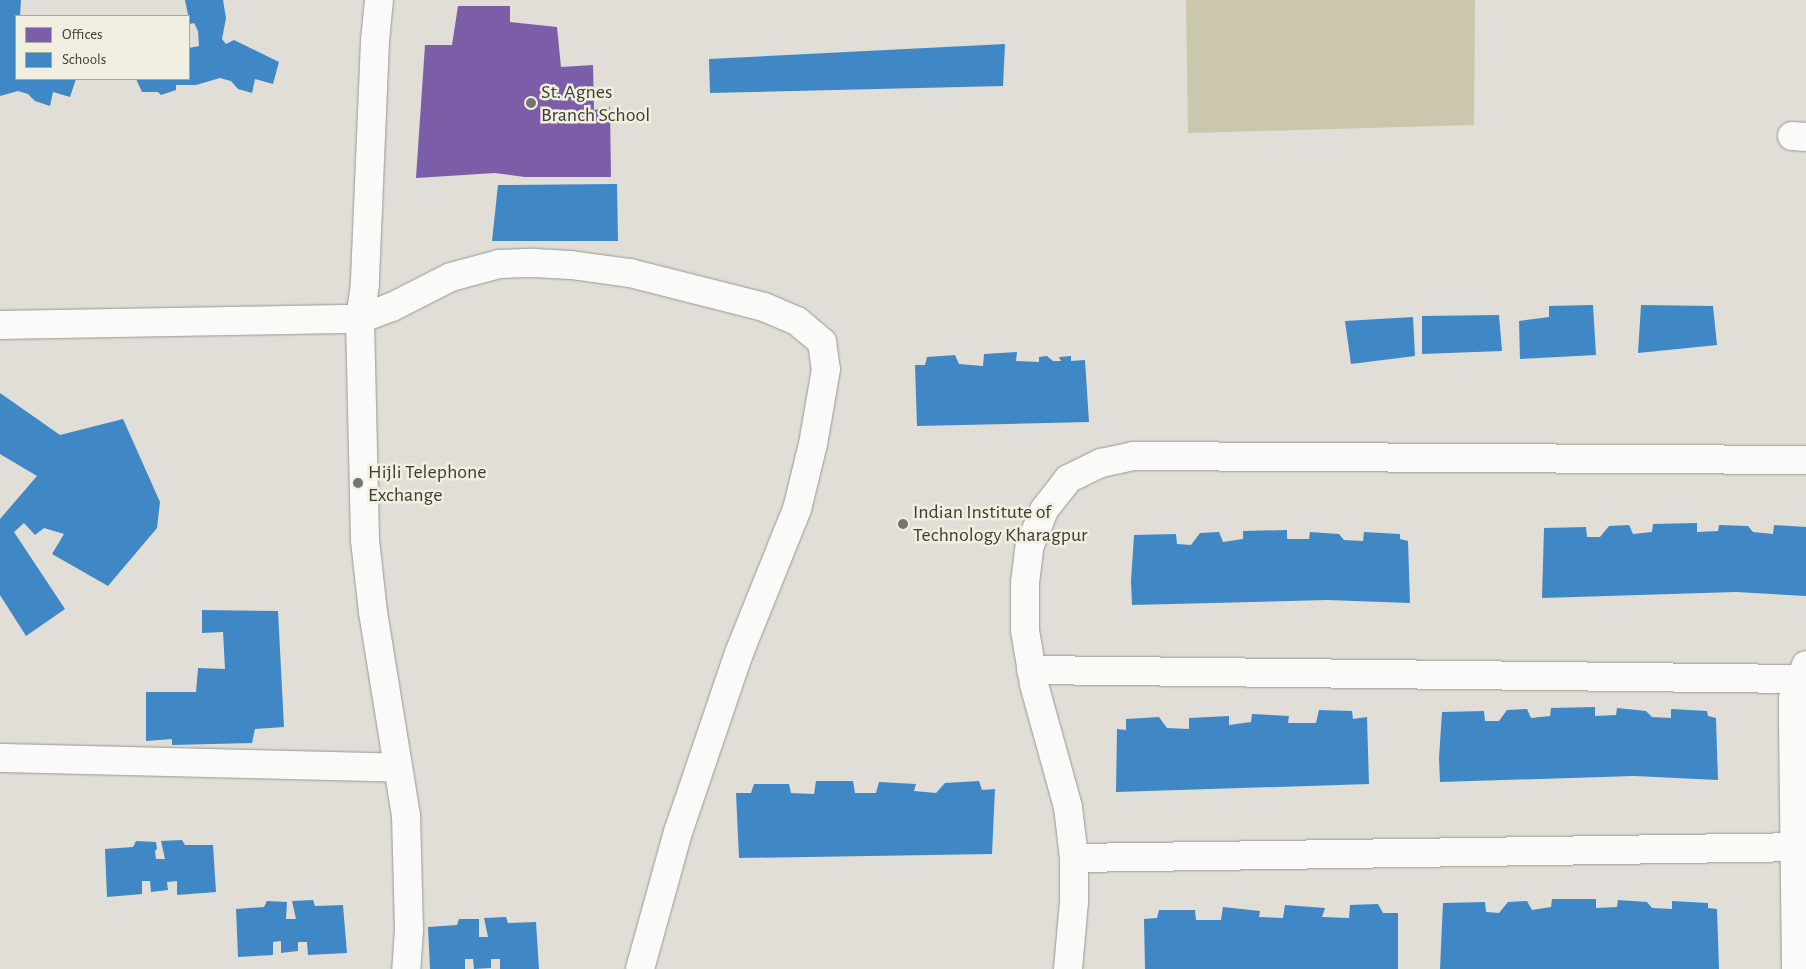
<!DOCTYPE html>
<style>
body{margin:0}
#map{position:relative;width:1806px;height:969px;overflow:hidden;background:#e0ded6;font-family:"Alegreya Sans",sans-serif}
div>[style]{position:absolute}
.green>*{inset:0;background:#cbc7ac}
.offices>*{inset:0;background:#7b5ea7}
.schools>*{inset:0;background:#3f88c5}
.roads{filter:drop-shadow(0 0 1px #989892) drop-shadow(0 0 1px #989892)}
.minor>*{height:28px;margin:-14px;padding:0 14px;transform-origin:14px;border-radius:14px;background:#fafaf9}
.dots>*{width:14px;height:14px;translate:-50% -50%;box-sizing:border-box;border:2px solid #f0efe0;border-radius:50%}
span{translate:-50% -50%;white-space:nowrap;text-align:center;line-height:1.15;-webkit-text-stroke:5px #f0efe0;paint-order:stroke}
.poi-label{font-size:20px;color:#3d3d37}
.left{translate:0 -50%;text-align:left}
.legend{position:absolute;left:15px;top:15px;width:175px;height:65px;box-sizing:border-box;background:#f0efe0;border:1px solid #a8a89c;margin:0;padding:6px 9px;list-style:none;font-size:15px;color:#3d3d37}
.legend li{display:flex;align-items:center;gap:10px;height:25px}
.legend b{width:25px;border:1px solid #a8a89c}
</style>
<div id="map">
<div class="green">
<i style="clip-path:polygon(1186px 0,1475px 0,1474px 125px,1188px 133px)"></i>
</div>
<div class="offices">
<i style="clip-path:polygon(458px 6px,510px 6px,510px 22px,557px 27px,561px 67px,593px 65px,594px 110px,610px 107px,611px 177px,525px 177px,495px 173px,416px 178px,425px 45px,452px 45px)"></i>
</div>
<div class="schools">
<i style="clip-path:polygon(0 0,21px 0,20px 16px,16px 16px,16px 79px,76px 79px,70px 97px,53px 92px,50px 106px,35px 101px,28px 94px,18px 91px,0 96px)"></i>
<i style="clip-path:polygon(185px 0,223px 0,226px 18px,222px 39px,226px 44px,234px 40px,279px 62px,273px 84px,255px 79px,252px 93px,238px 89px,231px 81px,220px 78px,196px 85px,176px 85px,176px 90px,161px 95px,158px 92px,142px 92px,136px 79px,189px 79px,189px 48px,199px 46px,198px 31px,194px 23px,190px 24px)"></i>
<i style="clip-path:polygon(1005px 44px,1003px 86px,710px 93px,709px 59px)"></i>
<i style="clip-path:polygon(617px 184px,618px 241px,492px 241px,498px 185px)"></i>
<i style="clip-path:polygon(1593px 305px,1596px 355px,1520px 359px,1519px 321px,1549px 317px,1549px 306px)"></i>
<i style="clip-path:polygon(1641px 305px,1713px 306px,1717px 345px,1638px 353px)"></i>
<i style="clip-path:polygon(1499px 315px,1502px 351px,1422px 354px,1422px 316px)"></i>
<i style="clip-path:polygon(1413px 317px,1415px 356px,1351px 364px,1345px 321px)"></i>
<i style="clip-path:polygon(1017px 352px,1016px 361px,1039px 362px,1039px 357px,1047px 356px,1053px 361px,1061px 361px,1059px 357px,1071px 356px,1071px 361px,1085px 360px,1089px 422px,917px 426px,915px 365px,925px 365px,927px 357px,955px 355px,959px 364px,983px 366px,984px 354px)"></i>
<i style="clip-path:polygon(0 393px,60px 435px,123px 419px,160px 502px,157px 528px,108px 586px,52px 554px,64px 534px,44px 528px,35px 535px,24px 523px,14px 532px,65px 609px,26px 636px,0 595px,0 519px,37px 476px,0 454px)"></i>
<i style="clip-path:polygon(1697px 523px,1697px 532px,1718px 531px,1719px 525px,1748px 526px,1753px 532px,1773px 534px,1774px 525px,1806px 527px,1806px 596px,1736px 592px,1542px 598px,1544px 528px,1586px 527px,1587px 537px,1600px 537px,1609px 526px,1629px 525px,1633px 534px,1652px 532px,1653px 524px)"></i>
<i style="clip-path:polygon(1287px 530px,1287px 539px,1309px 539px,1310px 532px,1339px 534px,1344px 540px,1363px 541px,1364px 532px,1400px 534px,1400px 539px,1408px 541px,1410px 603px,1327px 600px,1132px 605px,1131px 581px,1134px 535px,1176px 534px,1177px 544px,1191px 545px,1200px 533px,1219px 532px,1223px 542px,1243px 539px,1243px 531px)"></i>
<i style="clip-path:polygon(202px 610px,278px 611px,284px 727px,255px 729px,252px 743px,172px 745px,172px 739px,146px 741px,146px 692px,196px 692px,198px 668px,225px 669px,223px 632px,202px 633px)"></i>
<i style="clip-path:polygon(1595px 707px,1595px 716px,1616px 715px,1617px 708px,1646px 711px,1652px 717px,1671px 718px,1671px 709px,1707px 711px,1708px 716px,1716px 718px,1718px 780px,1634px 776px,1440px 782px,1439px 758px,1442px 712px,1484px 711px,1485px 721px,1499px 721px,1507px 710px,1527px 709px,1531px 718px,1550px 716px,1551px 708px)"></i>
<i style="clip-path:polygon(1319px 710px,1352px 711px,1353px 719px,1367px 717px,1369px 784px,1116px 792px,1117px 729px,1126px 730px,1126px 719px,1159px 717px,1167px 728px,1189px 729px,1189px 718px,1229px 716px,1229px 725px,1251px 722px,1252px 714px,1289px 716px,1288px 723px,1316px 723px)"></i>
<i style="clip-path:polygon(816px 781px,853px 781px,855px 793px,876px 793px,879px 782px,916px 784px,914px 791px,936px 793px,945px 783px,979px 781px,982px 790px,995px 789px,992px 854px,739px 858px,736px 793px,751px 793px,754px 784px,789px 784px,791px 793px,814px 794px)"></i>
<i style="clip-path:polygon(182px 840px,185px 845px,213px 845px,216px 892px,177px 895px,177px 881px,167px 882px,168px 890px,151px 892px,150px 881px,142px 881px,142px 894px,107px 897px,105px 849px,133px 847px,136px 841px,156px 842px,157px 849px,155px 851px,156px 859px,165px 859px,161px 841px)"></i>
<i style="clip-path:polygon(1552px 899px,1596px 899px,1596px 908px,1617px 907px,1618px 900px,1647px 902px,1652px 908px,1672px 909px,1672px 901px,1708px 903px,1708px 908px,1717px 909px,1719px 969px,1440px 969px,1443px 903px,1485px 902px,1486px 912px,1499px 913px,1508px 902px,1527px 901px,1532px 910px,1551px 907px)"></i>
<i style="clip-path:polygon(313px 900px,315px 906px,343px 905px,347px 953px,308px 955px,307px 942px,298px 942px,298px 951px,281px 953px,281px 941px,273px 942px,273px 955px,238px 957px,236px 909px,264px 907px,267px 901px,287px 902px,286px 919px,296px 919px,292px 901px)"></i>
<i style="clip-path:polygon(1378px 904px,1383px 913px,1398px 913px,1398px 969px,1145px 969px,1144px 919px,1157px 918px,1159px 910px,1195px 910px,1196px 920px,1221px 920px,1223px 907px,1260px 911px,1259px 917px,1283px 918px,1285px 905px,1325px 908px,1322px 917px,1349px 918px,1350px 905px)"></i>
<i style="clip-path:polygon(506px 917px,508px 923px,536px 922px,539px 969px,500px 969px,500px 959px,491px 959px,491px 968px,474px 969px,473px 959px,465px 959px,465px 969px,430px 969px,428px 927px,457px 925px,459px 919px,479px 919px,479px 937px,488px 937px,484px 918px)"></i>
</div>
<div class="roads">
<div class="minor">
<i style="left:379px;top:0;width:41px;rotate:95.6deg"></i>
<i style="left:375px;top:41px;width:243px;rotate:92.4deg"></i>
<i style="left:365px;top:284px;width:35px;rotate:98deg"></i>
<i style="left:360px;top:319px;width:221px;rotate:88.7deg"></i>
<i style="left:365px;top:540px;width:72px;rotate:83.7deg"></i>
<i style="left:373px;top:612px;width:206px;rotate:80.8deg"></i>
<i style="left:406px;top:815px;width:115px;rotate:88.5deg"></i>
<i style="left:409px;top:930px;width:39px;rotate:94deg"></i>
<i style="left:1792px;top:136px;width:14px;rotate:4deg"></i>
<i style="left:0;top:325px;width:360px;rotate:-1deg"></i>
<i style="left:360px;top:319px;width:34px;rotate:-21deg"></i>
<i style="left:392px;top:307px;width:66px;rotate:-27deg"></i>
<i style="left:451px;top:277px;width:50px;rotate:-15.2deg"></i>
<i style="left:499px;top:264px;width:35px;rotate:-2deg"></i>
<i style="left:534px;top:263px;width:37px;rotate:3deg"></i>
<i style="left:571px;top:265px;width:60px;rotate:7.7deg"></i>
<i style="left:630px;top:273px;width:138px;rotate:14.2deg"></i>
<i style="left:764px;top:307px;width:36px;rotate:23deg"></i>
<i style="left:797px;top:321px;width:33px;rotate:40deg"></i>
<i style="left:822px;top:342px;width:27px;rotate:82deg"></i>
<i style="left:826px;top:369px;width:76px;rotate:99.8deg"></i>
<i style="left:813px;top:444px;width:67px;rotate:103.8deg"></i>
<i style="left:797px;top:509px;width:155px;rotate:111.9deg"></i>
<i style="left:739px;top:653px;width:189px;rotate:108.8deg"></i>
<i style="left:678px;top:832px;width:142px;rotate:105.5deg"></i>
<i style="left:1031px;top:670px;width:775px;rotate:0.67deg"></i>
<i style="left:0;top:758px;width:398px;rotate:1.4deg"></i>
<i style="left:1074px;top:858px;width:732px;rotate:-0.86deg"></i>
<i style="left:1068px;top:969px;width:67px;rotate:-84.9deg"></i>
<i style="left:1074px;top:902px;width:44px;rotate:-90deg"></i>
<i style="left:1074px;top:858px;width:51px;rotate:-96.7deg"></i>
<i style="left:1068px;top:807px;width:128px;rotate:-105.5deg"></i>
<i style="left:1034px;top:684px;width:55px;rotate:-99.5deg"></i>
<i style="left:1025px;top:630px;width:47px;rotate:-90deg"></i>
<i style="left:1025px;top:583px;width:38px;rotate:-83deg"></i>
<i style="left:1030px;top:545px;width:38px;rotate:-68deg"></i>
<i style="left:1044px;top:510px;width:39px;rotate:-52deg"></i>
<i style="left:1068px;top:479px;width:37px;rotate:-26deg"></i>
<i style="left:1101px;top:463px;width:33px;rotate:-12deg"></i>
<i style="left:1133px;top:456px;width:673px;rotate:0.34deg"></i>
<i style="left:1796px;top:969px;width:248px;rotate:-90.7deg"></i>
<i style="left:1793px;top:721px;width:22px;rotate:-90deg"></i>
<i style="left:1793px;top:699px;width:36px;rotate:-69deg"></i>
</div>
</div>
<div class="dots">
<i style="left:531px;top:103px;background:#76756f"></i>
<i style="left:358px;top:483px;background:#76756f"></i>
<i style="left:903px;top:524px;background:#76756f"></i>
</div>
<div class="poi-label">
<span class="left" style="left:541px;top:104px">St. Agnes<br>Branch School</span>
<span class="left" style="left:368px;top:484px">Hijli Telephone<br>Exchange</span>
<span class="left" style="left:913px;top:524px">Indian Institute of<br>Technology Kharagpur</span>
</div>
<ul class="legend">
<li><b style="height:14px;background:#7b5ea7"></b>Offices</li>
<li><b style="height:14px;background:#3f88c5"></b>Schools</li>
</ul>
</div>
